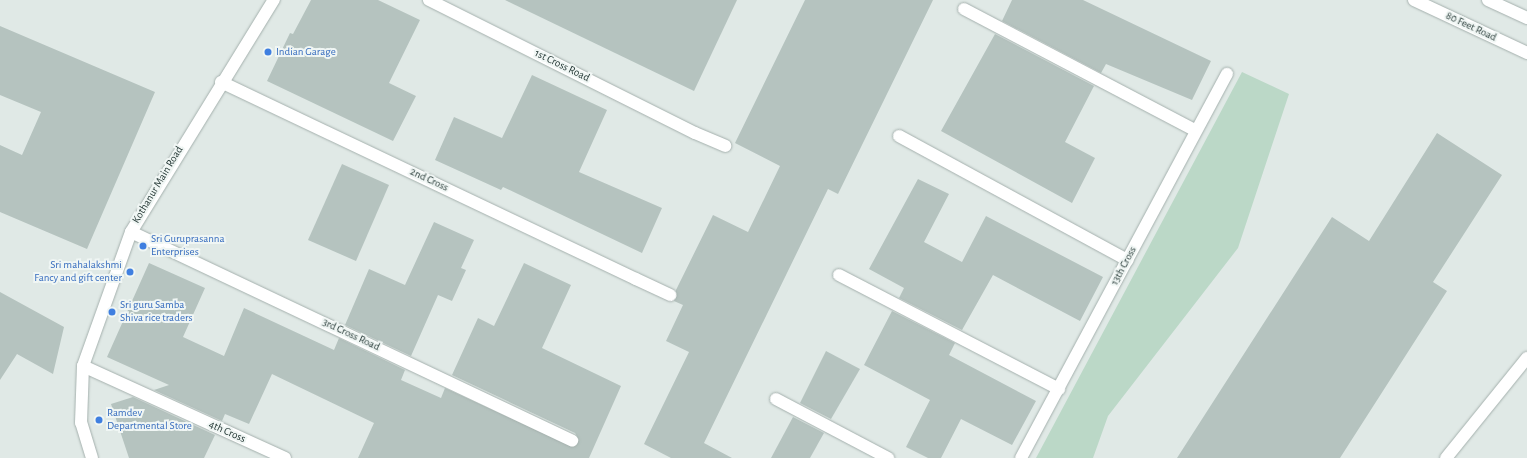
<!DOCTYPE html>
<style>
body{margin:0}
#map{position:relative;width:1527px;height:458px;overflow:hidden;background:#e0e9e6;font-family:"Alegreya Sans",sans-serif}
div>[style]{position:absolute}
.green>*{inset:0;background:#bbd8c7}
.building>*{inset:0;background:#b5c3bf}
.roads{filter:drop-shadow(0 0 1px #a4b0ad) drop-shadow(0 0 1px #a4b0ad)}
.service>*{height:12px;margin:-6px;padding:0 6px;transform-origin:6px;border-radius:6px;background:#fff}
.minor>*{height:12px;margin:-6px;padding:0 6px;transform-origin:6px;border-radius:6px;background:#fff}
.tertiary>*{height:12px;margin:-6px;padding:0 6px;transform-origin:6px;border-radius:6px;background:#fff}
.secondary>*{height:12px;margin:-6px;padding:0 6px;transform-origin:6px;border-radius:6px;background:#fff}
.dots>*{width:11px;height:11px;translate:-50% -50%;box-sizing:border-box;border:2px solid #f0f6f4;border-radius:50%}
span{translate:-50% -50%;white-space:nowrap;text-align:center;line-height:1.15;-webkit-text-stroke:4px #f0f6f4;paint-order:stroke}
.street-label{font-size:11px;color:#233734}
.shop-label{font-size:11px;color:#366cbe}
.left{translate:0 -50%;text-align:left}
.right{translate:-100% -50%;text-align:right}
</style>
<div id="map">
<div class="green">
<i style="clip-path:polygon(1242px 72px,1289px 94px,1238px 248px,1108px 416px,1093px 458px,1036px 458px)"></i>
</div>
<div class="building">
<i style="clip-path:polygon(311px 0,378px 0,420px 20px,389px 83px,416px 96px,393px 141px,267px 81px,290px 33px,293px 34px)"></i>
<i style="clip-path:polygon(505px 0,737px 0,694px 91px)"></i>
<i style="clip-path:polygon(805px 0,933px 0,838px 194px,828px 189px,704px 443px,732px 458px,671px 458px,644px 444px,689px 352px,666px 341px,683px 305px,674px 301px,676px 290px,713px 215px,748px 232px,780px 166px,735px 143px)"></i>
<i style="clip-path:polygon(1012px 0,1083px 0,1211px 61px,1192px 100px,1106px 64px,1101px 73px,1002px 21px)"></i>
<i style="clip-path:polygon(0 26px,155px 92px,87px 249px,0 212px,0 145px,22px 155px,41px 112px,0 95px)"></i>
<i style="clip-path:polygon(995px 34px,1094px 86px,1065px 142px,1095px 158px,1072px 203px,941px 131px)"></i>
<i style="clip-path:polygon(532px 75px,607px 110px,579px 172px,662px 208px,642px 253px,503px 187px,501px 190px,435px 160px,454px 117px,502px 138px)"></i>
<i style="clip-path:polygon(1437px 133px,1502px 175px,1433px 282px,1447px 291px,1340px 458px,1177px 458px,1332px 217px,1369px 241px)"></i>
<i style="clip-path:polygon(342px 164px,389px 185px,356px 261px,308px 240px)"></i>
<i style="clip-path:polygon(918px 179px,949px 194px,924px 242px,962px 262px,986px 216px,1103px 277px,1080px 321px,993px 275px,962px 330px,899px 298px,904px 288px,869px 269px)"></i>
<i style="clip-path:polygon(434px 222px,474px 240px,461px 268px,466px 270px,452px 301px,438px 295px,411px 356px,345px 325px,369px 269px,405px 285px)"></i>
<i style="clip-path:polygon(149px 263px,205px 288px,183px 337px,224px 356px,244px 308px,334px 350px,339px 338px,405px 370px,401px 380px,441px 398px,445px 388px,573px 447px,579px 440px,575px 433px,452px 375px,478px 318px,494px 326px,524px 263px,571px 285px,542px 348px,621px 386px,589px 458px,358px 458px,374px 423px,272px 374px,249px 424px,225px 414px,222px 421px,154px 390px,169px 385px,107px 357px)"></i>
<i style="clip-path:polygon(0 292px,64px 327px,53px 374px,17px 354px,0 380px)"></i>
<i style="clip-path:polygon(892px 311px,955px 343px,949px 355px,1036px 401px,1012px 445px,961px 419px,941px 458px,928px 458px,906px 447px,930px 400px,864px 365px)"></i>
<i style="clip-path:polygon(826px 351px,860px 369px,831px 419px,800px 403px)"></i>
<i style="clip-path:polygon(133px 397px,215px 435px,204px 458px,129px 458px,111px 404px)"></i>
<i style="clip-path:polygon(793px 417px,824px 433px,810px 458px,771px 458px)"></i>
</div>
<div class="roads">
<div class="service">
<i style="left:695px;top:133px;width:33px;rotate:23deg"></i>
<i style="left:636px;top:279px;width:38px;rotate:25deg"></i>
<i style="left:1446px;top:458px;width:129px;rotate:-51deg"></i>
</div>
<div class="minor">
<i style="left:429px;top:0;width:297px;rotate:26.6deg"></i>
<i style="left:964px;top:9px;width:260px;rotate:27.7deg"></i>
<i style="left:221px;top:82px;width:459px;rotate:25.4deg"></i>
<i style="left:899px;top:136px;width:260px;rotate:28.5deg"></i>
<i style="left:131px;top:232px;width:488px;rotate:25.3deg"></i>
<i style="left:839px;top:275px;width:248px;rotate:27.4deg"></i>
<i style="left:83px;top:366px;width:222px;rotate:24.5deg"></i>
<i style="left:776px;top:399px;width:127px;rotate:27.8deg"></i>
<i style="left:1021px;top:458px;width:436px;rotate:-61.8deg"></i>
</div>
<div class="tertiary">
<i style="left:92px;top:458px;width:37px;rotate:-107deg"></i>
<i style="left:81px;top:423px;width:57px;rotate:-88deg"></i>
<i style="left:83px;top:366px;width:142px;rotate:-70.3deg"></i>
<i style="left:131px;top:232px;width:273px;rotate:-58.4deg"></i>
</div>
<div class="secondary">
<i style="left:1414px;top:0;width:125px;rotate:25.1deg"></i>
<i style="left:1488px;top:0;width:43px;rotate:24.8deg"></i>
</div>
</div>
<div class="dots">
<i style="left:268px;top:52px;background:#3f7fe0"></i>
<i style="left:143px;top:246px;background:#3f7fe0"></i>
<i style="left:130px;top:272px;background:#3f7fe0"></i>
<i style="left:112px;top:312px;background:#3f7fe0"></i>
<i style="left:99px;top:420px;background:#3f7fe0"></i>
</div>
<div class="street-label">
<span style="left:1471px;top:27px;rotate:25deg">80 Feet Road</span>
<span style="left:562px;top:66px;rotate:26deg">1st Cross Road</span>
<span style="left:429px;top:180px;rotate:25deg">2nd Cross</span>
<span style="left:158px;top:185px;rotate:-59deg">Kothanur Main Road</span>
<span style="left:1124px;top:266px;rotate:-62deg">13th Cross</span>
<span style="left:351px;top:335px;rotate:25deg">3rd Cross Road</span>
<span style="left:227px;top:432px;rotate:24deg">4th Cross</span>
</div>
<div class="shop-label">
<span class="left" style="left:276px;top:52px">Indian Garage</span>
<span class="left" style="left:151px;top:246px">Sri Guruprasanna<br>Enterprises</span>
<span class="right" style="left:122px;top:272px">Sri mahalakshmi<br>Fancy and gift center</span>
<span class="left" style="left:120px;top:312px">Sri guru Samba<br>Shiva rice traders</span>
<span class="left" style="left:107px;top:420px">Ramdev<br>Departmental Store</span>
</div>
</div>
